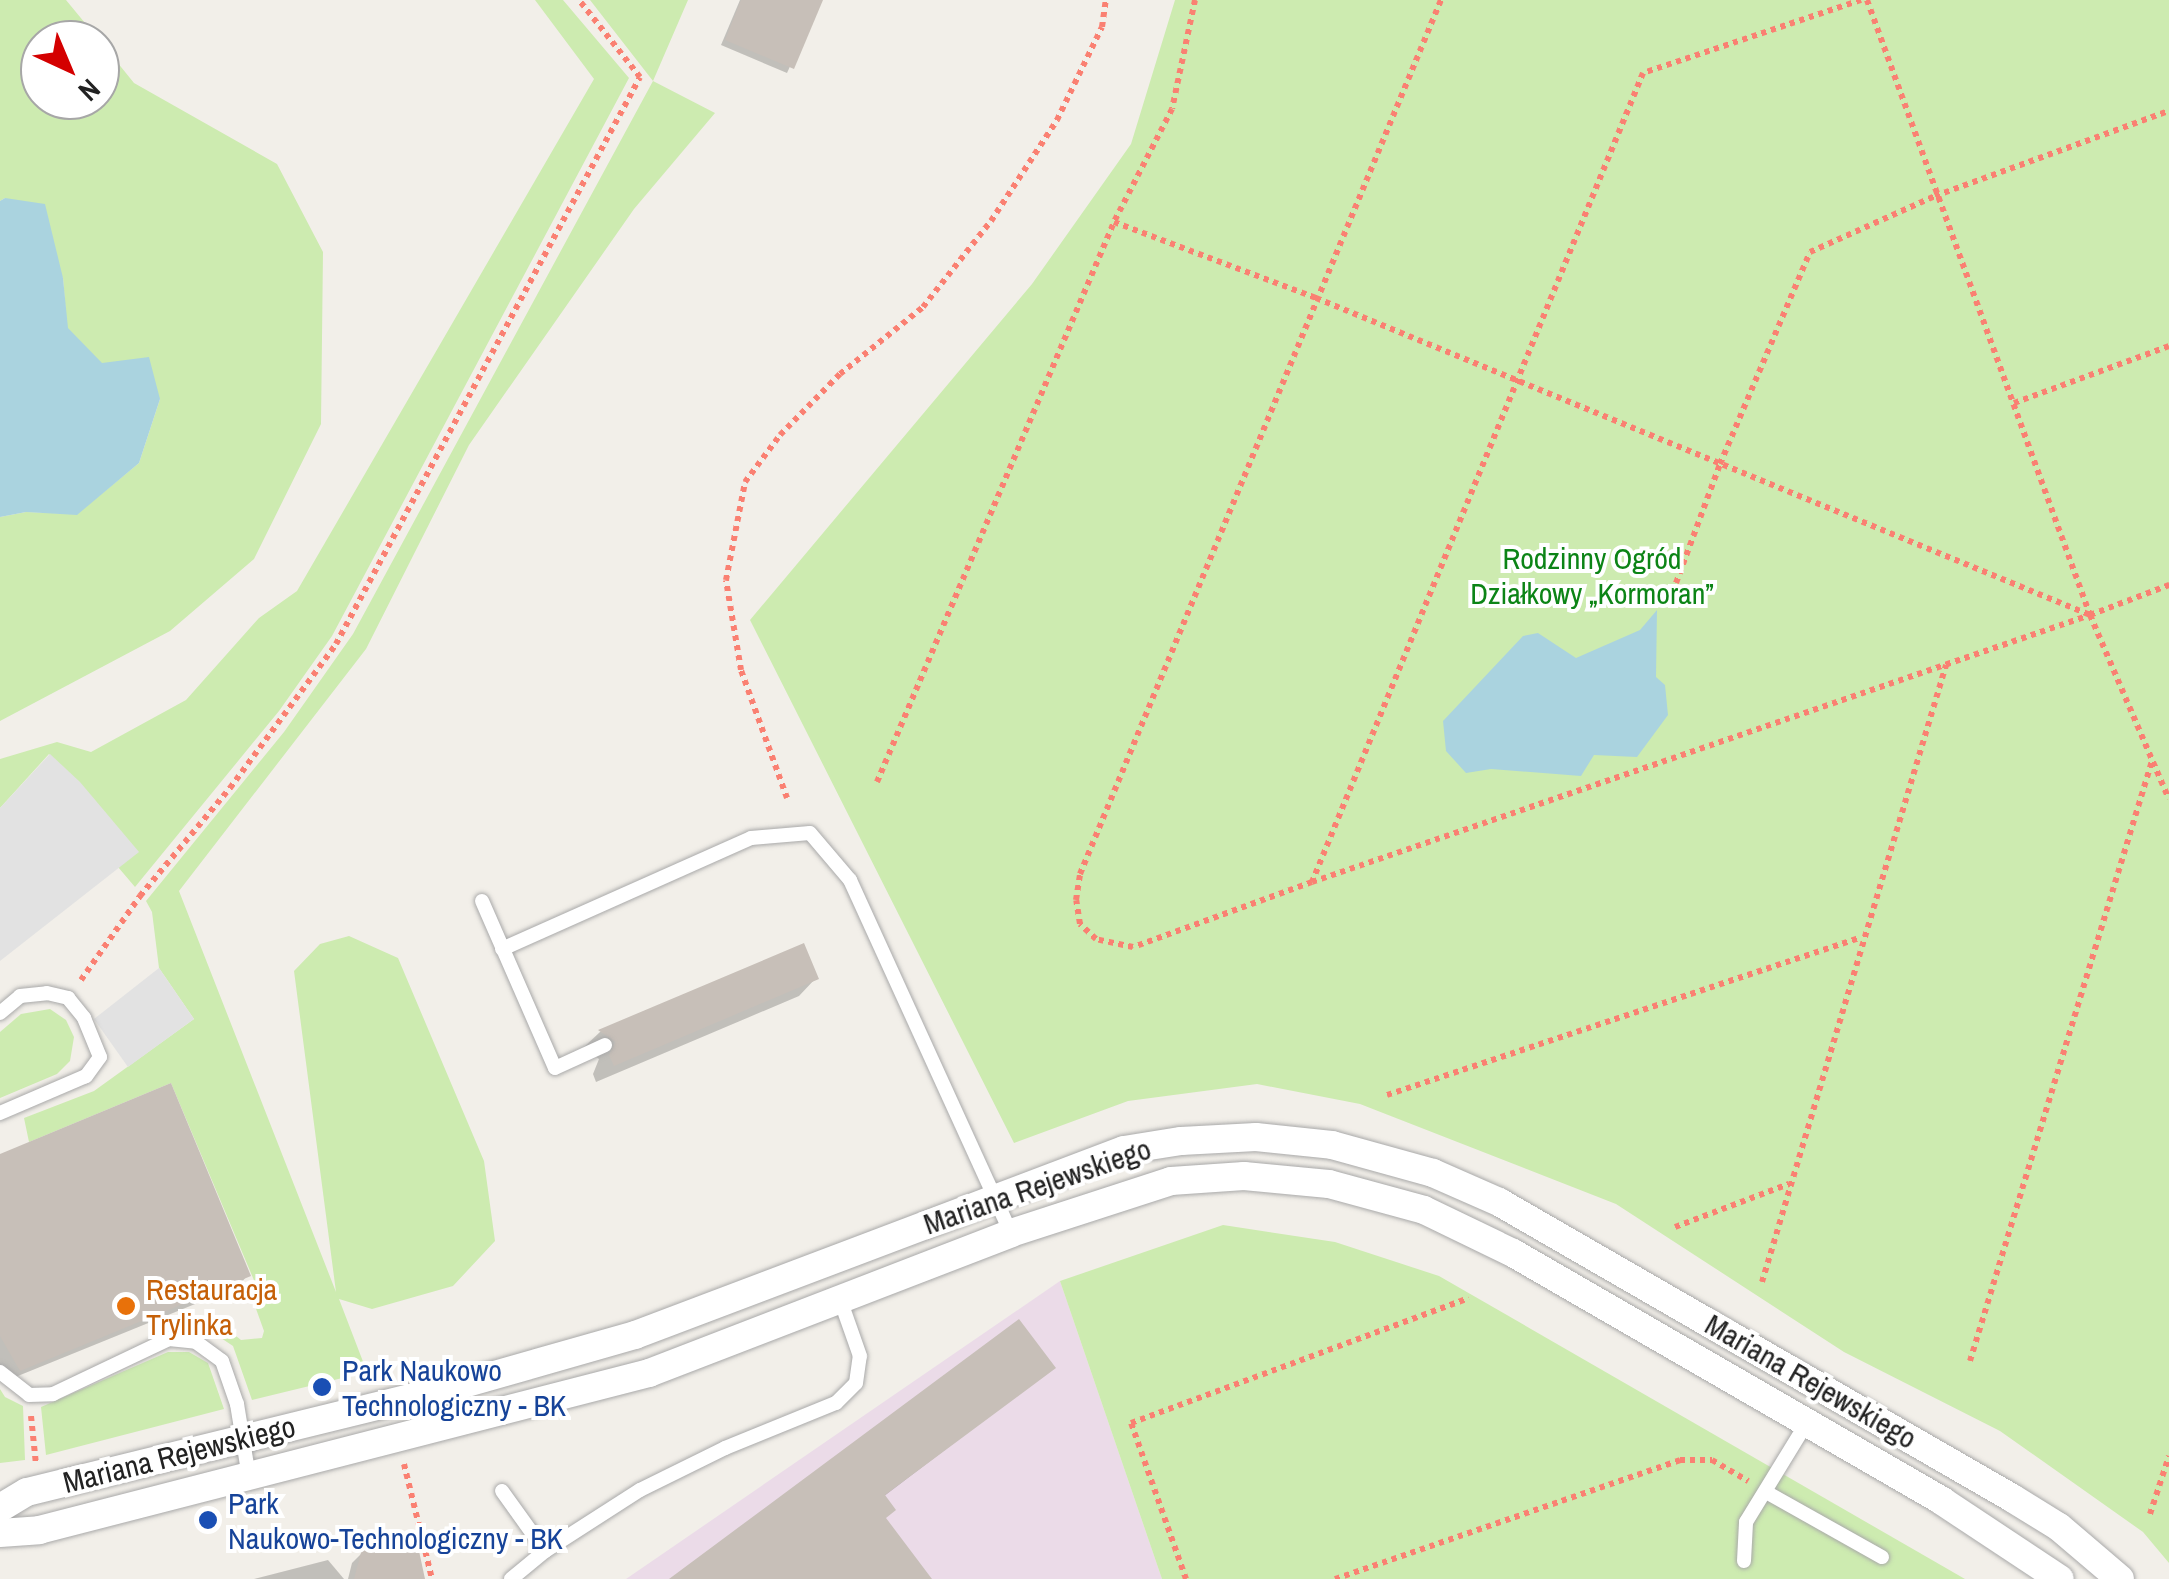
<!DOCTYPE html>
<meta charset="utf-8">
<style>
body{margin:0}
#map{position:relative;width:2169px;height:1579px;overflow:hidden;background:#f2efe9;font-family:"Archivo Narrow",sans-serif}
div>[style]{position:absolute}
.industrial>*{inset:0;background:#ebdbe8}
.grass>*{inset:0;background:#cdebb0}
.parking>*{inset:0;background:#e2e2e2}
.water>*{inset:0;background:#aad3df}
.shadow>*{inset:0;background:#0003}
.building>*{inset:0;background:#c7bfb8}
.path>*{height:6px;margin-top:-3px;transform-origin:0;background:repeating-linear-gradient(90deg,#fa8072 0 5px,transparent 0 10px)}
.roads{filter:drop-shadow(0 0 2px #a9a9a9) drop-shadow(0 0 2px #a9a9a9)}
.service>*{height:14px;margin:-7px;padding:0 7px;transform-origin:7px;border-radius:7px;background:#fff}
.minor>*{height:28px;margin:-14px;padding:0 14px;transform-origin:14px;border-radius:14px;background:#fff}
.dots>*{width:28px;height:28px;translate:-50% -50%;box-sizing:border-box;border:5px solid #fff;border-radius:50%}
span{translate:-50% -50%;white-space:nowrap;text-align:center;line-height:1.15;-webkit-text-stroke:8px #fff;paint-order:stroke}
.park-label{font-size:30px;color:#0c8416}
.street-label{font-size:30px;color:#222}
.food-label{font-size:30px;color:#c56008}
.left{translate:0 -50%;text-align:left}
.transit-label{font-size:30px;color:#164399}
.north{position:absolute;left:20px;top:20px;width:100px;height:100px;box-sizing:border-box;background:#fff;border:2px solid #a7a7a7;border-radius:50%;rotate:136deg;font-size:28px;font-weight:700;line-height:40px;text-align:center;color:#222}
.north::after{content:'';display:block;margin:auto;width:35px;height:45px;background:#d40000;clip-path:polygon(50% 0,100% 100%,50% 72%,0 100%)}
</style>
<div id="map">
<div class="industrial">
<i style="clip-path:polygon(1060px 1281px,1162px 1579px,626px 1579px)"></i>
</div>
<div class="grass">
<i style="clip-path:polygon(0 0,66px 0,99px 40px,40px 40px,40px 100px,100px 100px,100px 41px,134px 83px,277px 164px,323px 252px,321px 424px,254px 559px,170px 631px,0 721px,0 517px,26px 512px,77px 514px,139px 463px,160px 399px,102px 364px,67px 328px,63px 278px,5px 198px,0 201px)"></i>
<i style="clip-path:polygon(535px 0,563px 0,629px 78px,332px 636px,279px 711px,135px 887px,118px 867px,138px 852px,49px 754px,0 808px,0 759px,57px 742px,91px 752px,186px 700px,259px 618px,297px 591px,594px 79px)"></i>
<i style="clip-path:polygon(590px 0,688px 0,653px 81px,715px 113px,634px 209px,469px 445px,366px 649px,179px 891px,336px 1292px,294px 971px,320px 944px,349px 936px,398px 958px,484px 1161px,495px 1241px,453px 1286px,372px 1309px,339px 1299px,367px 1372px,252px 1400px,233px 1346px,215px 1334px,231px 1332px,241px 1340px,262px 1338px,264px 1331px,255px 1306px,261px 1297px,171px 1083px,29px 1142px,24px 1118px,94px 1091px,194px 1019px,159px 968px,152px 912px,146px 901px,284px 732px,353px 634px,653px 81px)"></i>
<i style="clip-path:polygon(1175px 0,2169px 0,2169px 1563px,2143px 1532px,2000px 1431px,1844px 1352px,1616px 1204px,1360px 1104px,1257px 1084px,1128px 1101px,1014px 1143px,750px 620px,1032px 284px,1131px 144px)"></i>
<i style="clip-path:polygon(50px 1009px,66px 1020px,74px 1037px,70px 1061px,57px 1074px,0 1098px,0 1032px,21px 1014px)"></i>
<i style="clip-path:polygon(1223px 1225px,1335px 1242px,1439px 1276px,1965px 1579px,1162px 1579px,1060px 1281px)"></i>
<i style="clip-path:polygon(168px 1352px,189px 1352px,208px 1363px,224px 1409px,46px 1455px,41px 1407px)"></i>
<i style="clip-path:polygon(0 1389px,5px 1397px,23px 1406px,25px 1460px,0 1463px)"></i>
</div>
<div class="parking">
<i style="clip-path:polygon(50px 754px,80px 782px,139px 852px,0 961px,0 808px)"></i>
<i style="clip-path:polygon(159px 968px,194px 1019px,128px 1067px,94px 1019px)"></i>
</div>
<div class="water">
<i style="clip-path:polygon(5px 198px,45px 204px,63px 278px,68px 328px,102px 363px,149px 357px,160px 399px,139px 463px,77px 515px,26px 512px,0 517px,0 201px)"></i>
<i style="clip-path:polygon(1657px 610px,1656px 677px,1665px 685px,1668px 715px,1637px 757px,1594px 755px,1581px 776px,1491px 769px,1466px 773px,1446px 751px,1443px 721px,1523px 636px,1538px 633px,1576px 658px,1640px 630px)"></i>
</div>
<div class="shadow">
<i style="clip-path:polygon(740px 0,820px 0,787px 73px,721px 45px)"></i>
<i style="clip-path:polygon(803px 946px,816px 978px,799px 996px,596px 1082px,593px 1074px,599px 1059px,583px 1048px,600px 1032px)"></i>
<i style="clip-path:polygon(0 1157px,248px 1275px,237px 1287px,8px 1380px,0 1366px)"></i>
<i style="clip-path:polygon(1052px 1368px,883px 1497px,884px 1519px,925px 1579px,673px 1579px)"></i>
<i style="clip-path:polygon(363px 1552px,422px 1579px,348px 1579px,352px 1563px)"></i>
<i style="clip-path:polygon(328px 1560px,344px 1579px,254px 1579px)"></i>
</div>
<div class="building">
<i style="clip-path:polygon(741px 0,823px 0,794px 69px,725px 40px)"></i>
<i style="clip-path:polygon(804px 943px,819px 979px,614px 1066px,609px 1055px,615px 1042px,598px 1030px)"></i>
<i style="clip-path:polygon(171px 1083px,251px 1276px,20px 1371px,0 1336px,0 1154px)"></i>
<i style="clip-path:polygon(1019px 1319px,1056px 1368px,885px 1495px,896px 1510px,886px 1518px,932px 1579px,669px 1579px)"></i>
<i style="clip-path:polygon(416px 1537px,425px 1579px,354px 1579px,362px 1549px)"></i>
</div>
<div class="path">
<i style="left:1195px;top:0;width:111px;rotate:101.9deg"></i>
<i style="left:1172px;top:109px;width:127px;rotate:117.2deg"></i>
<i style="left:1114px;top:222px;width:216px;rotate:20.6deg"></i>
<i style="left:1316px;top:298px;width:836px;rotate:22.27deg"></i>
<i style="left:2090px;top:615px;width:85px;rotate:-20.8deg"></i>
<i style="left:1861px;top:0;width:230px;rotate:161.5deg"></i>
<i style="left:1643px;top:73px;width:874px;rotate:112.25deg"></i>
<i style="left:1312px;top:882px;width:823px;rotate:-18.94deg"></i>
<i style="left:1867px;top:0;width:654px;rotate:70.07deg"></i>
<i style="left:2090px;top:615px;width:200px;rotate:66.8deg"></i>
<i style="left:2014px;top:403px;width:165px;rotate:-20.2deg"></i>
<i style="left:1676px;top:583px;width:127px;rotate:-69.7deg"></i>
<i style="left:1720px;top:464px;width:230px;rotate:-67deg"></i>
<i style="left:1810px;top:252px;width:137px;rotate:-24.1deg"></i>
<i style="left:1935px;top:196px;width:249px;rotate:-20deg"></i>
<i style="left:877px;top:782px;width:608px;rotate:-67.06deg"></i>
<i style="left:787px;top:798px;width:136px;rotate:-109.8deg"></i>
<i style="left:741px;top:670px;width:91px;rotate:-99.5deg"></i>
<i style="left:726px;top:580px;width:100px;rotate:-79deg"></i>
<i style="left:745px;top:482px;width:59px;rotate:-53.3deg"></i>
<i style="left:780px;top:435px;width:86px;rotate:-45.5deg"></i>
<i style="left:840px;top:374px;width:107px;rotate:-38.9deg"></i>
<i style="left:923px;top:307px;width:110px;rotate:-51.7deg"></i>
<i style="left:991px;top:221px;width:121px;rotate:-56.8deg"></i>
<i style="left:1057px;top:120px;width:103px;rotate:-64.2deg"></i>
<i style="left:1102px;top:27px;width:27px;rotate:-82deg"></i>
<i style="left:1312px;top:882px;width:190px;rotate:160deg"></i>
<i style="left:1133px;top:947px;width:38px;rotate:-168deg"></i>
<i style="left:1096px;top:939px;width:22px;rotate:-137deg"></i>
<i style="left:1080px;top:924px;width:24px;rotate:-99deg"></i>
<i style="left:1076px;top:900px;width:26px;rotate:-81deg"></i>
<i style="left:1080px;top:874px;width:946px;rotate:-67.56deg"></i>
<i style="left:81px;top:980px;width:103px;rotate:-54.9deg"></i>
<i style="left:140px;top:896px;width:141px;rotate:-50.2deg"></i>
<i style="left:230px;top:788px;width:179px;rotate:-53.6deg"></i>
<i style="left:336px;top:644px;width:643px;rotate:-61.8deg"></i>
<i style="left:640px;top:77px;width:98px;rotate:-128.4deg"></i>
<i style="left:1387px;top:1095px;width:498px;rotate:-18.4deg"></i>
<i style="left:1675px;top:1227px;width:122px;rotate:-20.7deg"></i>
<i style="left:1762px;top:1282px;width:644px;rotate:-73.39deg"></i>
<i style="left:1970px;top:1361px;width:627px;rotate:-73.13deg"></i>
<i style="left:31px;top:1416px;width:48px;rotate:84.1deg"></i>
<i style="left:404px;top:1464px;width:118px;rotate:76.3deg"></i>
<i style="left:2150px;top:1514px;width:61px;rotate:-71.9deg"></i>
<i style="left:1186px;top:1579px;width:165px;rotate:-109.4deg"></i>
<i style="left:1131px;top:1423px;width:360px;rotate:-20.3deg"></i>
<i style="left:1335px;top:1579px;width:365px;rotate:-19deg"></i>
<i style="left:1680px;top:1460px;width:32px"></i>
<i style="left:1712px;top:1460px;width:42px;rotate:30.3deg"></i>
</div>
<div class="roads">
<div class="service">
<i style="left:482px;top:901px;width:182px;rotate:66.4deg"></i>
<i style="left:555px;top:1068px;width:55px;rotate:-24.7deg"></i>
<i style="left:502px;top:949px;width:273px;rotate:-24deg"></i>
<i style="left:751px;top:838px;width:59px;rotate:-4.8deg"></i>
<i style="left:810px;top:833px;width:62px;rotate:49.6deg"></i>
<i style="left:850px;top:880px;width:388px;rotate:65.5deg"></i>
<i style="left:0;top:1013px;width:26px;rotate:-40deg"></i>
<i style="left:20px;top:996px;width:27px;rotate:-6deg"></i>
<i style="left:47px;top:993px;width:22px;rotate:13deg"></i>
<i style="left:68px;top:998px;width:26px;rotate:51deg"></i>
<i style="left:84px;top:1018px;width:42px;rotate:67.7deg"></i>
<i style="left:100px;top:1057px;width:24px;rotate:126deg"></i>
<i style="left:86px;top:1076px;width:94px;rotate:156.7deg"></i>
<i style="left:0;top:1372px;width:37px;rotate:38deg"></i>
<i style="left:29px;top:1395px;width:24px;rotate:-2deg"></i>
<i style="left:53px;top:1394px;width:128px;rotate:-25.4deg"></i>
<i style="left:169px;top:1339px;width:27px;rotate:6deg"></i>
<i style="left:196px;top:1342px;width:32px;rotate:36deg"></i>
<i style="left:222px;top:1361px;width:46px;rotate:70.8deg"></i>
<i style="left:237px;top:1404px;width:74px;rotate:80.7deg"></i>
<i style="left:502px;top:1491px;width:74px;rotate:54.4deg"></i>
<i style="left:1766px;top:1492px;width:133px;rotate:29.3deg"></i>
<i style="left:1744px;top:1561px;width:39px;rotate:-87deg"></i>
<i style="left:1746px;top:1522px;width:115px;rotate:-58.5deg"></i>
<i style="left:511px;top:1579px;width:44px;rotate:-39.5deg"></i>
<i style="left:545px;top:1551px;width:113px;rotate:-32.7deg"></i>
<i style="left:640px;top:1490px;width:95px;rotate:-26.3deg"></i>
<i style="left:725px;top:1448px;width:120px;rotate:-22.1deg"></i>
<i style="left:836px;top:1403px;width:28px;rotate:-45deg"></i>
<i style="left:856px;top:1383px;width:27px;rotate:-82deg"></i>
<i style="left:860px;top:1356px;width:57px;rotate:-109.4deg"></i>
</div>
<div class="minor">
<i style="left:0;top:1508px;width:31px;rotate:-31deg"></i>
<i style="left:27px;top:1492px;width:435px;rotate:-13.8deg"></i>
<i style="left:449px;top:1388px;width:193px;rotate:-15.9deg"></i>
<i style="left:635px;top:1335px;width:523px;rotate:-20.72deg"></i>
<i style="left:1124px;top:1150px;width:58px;rotate:-9deg"></i>
<i style="left:1181px;top:1141px;width:75px;rotate:-3.1deg"></i>
<i style="left:1256px;top:1137px;width:76px;rotate:6deg"></i>
<i style="left:1332px;top:1145px;width:105px;rotate:15.5deg"></i>
<i style="left:1433px;top:1173px;width:72px;rotate:23.7deg"></i>
<i style="left:1499px;top:1202px;width:592px;rotate:29.98deg"></i>
<i style="left:2012px;top:1498px;width:55px;rotate:31.7deg"></i>
<i style="left:2059px;top:1527px;width:80px;rotate:40.4deg"></i>
<i style="left:0;top:1533px;width:39px;rotate:-4deg"></i>
<i style="left:39px;top:1530px;width:630px;rotate:-14.43deg"></i>
<i style="left:649px;top:1373px;width:388px;rotate:-21.1deg"></i>
<i style="left:1011px;top:1233px;width:168px;rotate:-18deg"></i>
<i style="left:1171px;top:1181px;width:73px;rotate:-3.9deg"></i>
<i style="left:1244px;top:1176px;width:85px;rotate:5.4deg"></i>
<i style="left:1329px;top:1184px;width:98px;rotate:15.3deg"></i>
<i style="left:1424px;top:1210px;width:99px;rotate:25.8deg"></i>
<i style="left:1513px;top:1253px;width:496px;rotate:30deg"></i>
<i style="left:1942px;top:1501px;width:141px;rotate:33.5deg"></i>
</div>
</div>
<div class="dots">
<i style="left:126px;top:1306px;background:#e8710a"></i>
<i style="left:322px;top:1387px;background:#1a4fb4"></i>
<i style="left:208px;top:1520px;background:#1a4fb4"></i>
</div>
<div class="park-label">
<span style="left:1592px;top:575px">Rodzinny Ogród<br>Działkowy „Kormoran”</span>
</div>
<div class="street-label">
<span style="left:1037px;top:1186px;rotate:-19deg">Mariana Rejewskiego</span>
<span style="left:1811px;top:1381px;rotate:30deg">Mariana Rejewskiego</span>
<span style="left:179px;top:1454px;rotate:-14deg">Mariana Rejewskiego</span>
</div>
<div class="food-label">
<span class="left" style="left:146px;top:1306px">Restauracja<br>Trylinka</span>
</div>
<div class="transit-label">
<span class="left" style="left:342px;top:1387px">Park Naukowo<br>Technologiczny - BK</span>
<span class="left" style="left:228px;top:1520px">Park<br>Naukowo-Technologiczny - BK</span>
</div>
<div class="north">N</div>
</div>
